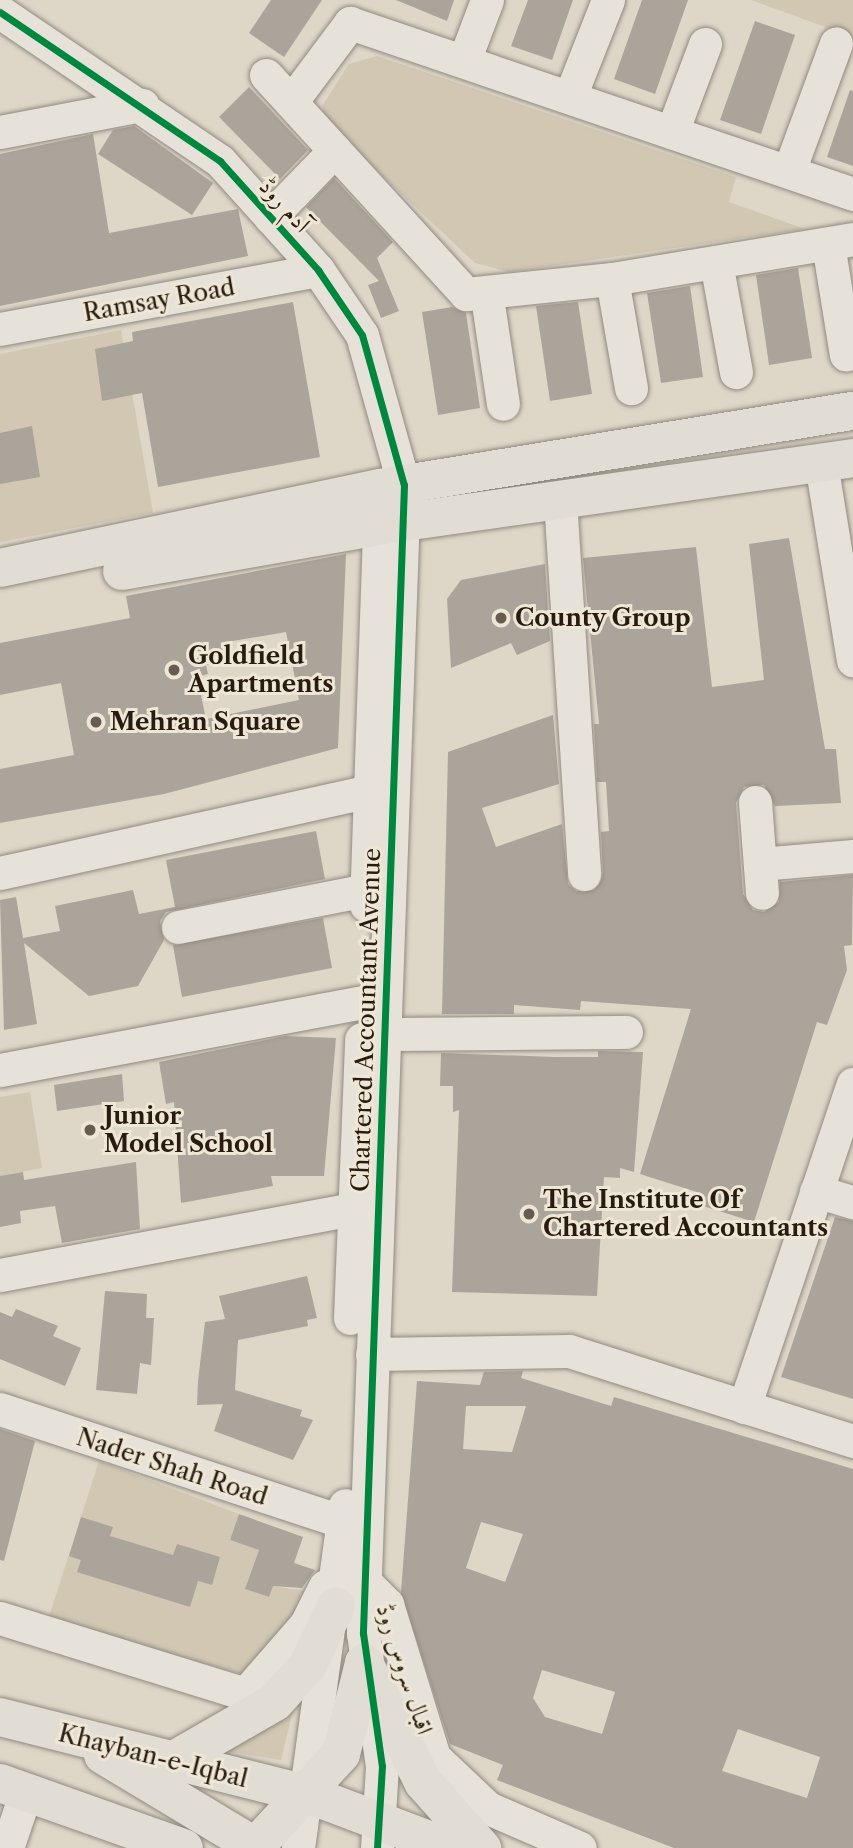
<!DOCTYPE html>
<meta charset="utf-8">
<style>
body{margin:0}
#map{position:relative;width:853px;height:1848px;overflow:hidden;background:#ded6c7;font-family:"Libre Caslon Text",Amiri,serif}
div>[style]{position:absolute}
.green>*{inset:0;background:#d1c7b2}
.building>*{inset:0;background:#aba49a}
.roads{filter:drop-shadow(0 0 2px #8f8a80) drop-shadow(0 0 2px #8f8a80)}
.minor>*{height:33px;margin:-16.5px;padding:0 16.5px;transform-origin:16.5px;border-radius:16.5px;background:#e6e2da}
.major>*{height:38px;margin:-19px;padding:0 19px;transform-origin:19px;border-radius:19px;background:#e1ddd4}
.cycleway>*{height:7px;margin:-3.5px;padding:0 3.5px;transform-origin:3.5px;border-radius:3.5px;background:#00873e}
.dots>*{width:19px;height:19px;translate:-50% -50%;box-sizing:border-box;border:4px solid #efe7d5;border-radius:50%}
span{translate:-50% -50%;white-space:nowrap;text-align:center;line-height:1.15;-webkit-text-stroke:6px #efe7d5;paint-order:stroke}
.street-label{font-size:24px;color:#291b12}
.poi-label{font-size:24px;color:#291b12;font-weight:700}
.left{translate:0 -50%;text-align:left}
</style>
<div id="map">
<div class="green">
<i style="clip-path:polygon(751px 0,853px 0,853px 37px)"></i>
<i style="clip-path:polygon(377px 56px,736px 177px,729px 202px,805px 229px,510px 272px,475px 263px,328px 125px,322px 106px,349px 64px)"></i>
<i style="clip-path:polygon(121px 330px,153px 513px,0 542px,0 354px)"></i>
<i style="clip-path:polygon(30px 1092px,42px 1168px,0 1176px,0 1097px)"></i>
<i style="clip-path:polygon(99px 1461px,239px 1514px,230px 1540px,259px 1550px,245px 1589px,268px 1597px,273px 1586px,312px 1592px,252px 1677px,48px 1620px)"></i>
<i style="clip-path:polygon(296px 1697px,281px 1760px,224px 1751px)"></i>
</div>
<div class="building">
<i style="clip-path:polygon(271px 0,322px 0,284px 57px,249px 33px)"></i>
<i style="clip-path:polygon(396px 0,454px 0,447px 21px)"></i>
<i style="clip-path:polygon(528px 0,573px 0,552px 60px,511px 46px)"></i>
<i style="clip-path:polygon(642px 0,688px 0,655px 94px,614px 79px)"></i>
<i style="clip-path:polygon(755px 21px,795px 35px,761px 134px,720px 120px)"></i>
<i style="clip-path:polygon(249px 87px,308px 150px,280px 179px,219px 117px)"></i>
<i style="clip-path:polygon(850px 90px,853px 91px,853px 166px,827px 157px)"></i>
<i style="clip-path:polygon(134px 126px,213px 183px,192px 215px,98px 154px,113px 130px)"></i>
<i style="clip-path:polygon(93px 134px,109px 233px,238px 209px,248px 256px,0 306px,0 154px)"></i>
<i style="clip-path:polygon(334px 178px,393px 242px,377px 258px,399px 311px,381px 318px,368px 285px,379px 281px,306px 207px)"></i>
<i style="clip-path:polygon(798px 268px,812px 358px,769px 365px,756px 275px)"></i>
<i style="clip-path:polygon(690px 286px,703px 377px,661px 383px,647px 293px)"></i>
<i style="clip-path:polygon(293px 302px,320px 457px,158px 487px,142px 393px,102px 401px,95px 349px,133px 341px,132px 332px)"></i>
<i style="clip-path:polygon(578px 302px,592px 394px,550px 401px,536px 306px)"></i>
<i style="clip-path:polygon(452px 307px,466px 313px,480px 408px,438px 415px,422px 312px)"></i>
<i style="clip-path:polygon(32px 426px,40px 477px,0 484px,0 433px)"></i>
<i style="clip-path:polygon(789px 538px,825px 749px,836px 749px,841px 803px,775px 806px,764px 785px,744px 787px,736px 803px,743px 894px,753px 910px,764px 912px,779px 902px,780px 882px,853px 875px,852px 945px,844px 946px,847px 970px,827px 1025px,817px 1022px,754px 1222px,700px 1205px,703px 1194px,640px 1174px,691px 1009px,581px 1001px,580px 1010px,514px 1005px,514px 1014px,442px 1014px,448px 752px,553px 715px,559px 784px,482px 808px,496px 847px,562px 824px,568px 884px,576px 891px,594px 890px,603px 873px,601px 832px,609px 831px,606px 782px,597px 782px,594px 724px,599px 724px,583px 558px,696px 547px,712px 687px,764px 680px,749px 544px)"></i>
<i style="clip-path:polygon(evenodd,346px 554px,338px 748px,164px 794px,0 823px,0 769px,74px 755px,61px 683px,0 695px,0 643px,130px 618px,126px 596px,346px 554px,286px 632px,299px 700px,206px 719px,197px 677px,208px 674px,206px 665px,225px 661px,221px 643px,286px 632px)"></i>
<i style="clip-path:polygon(545px 564px,550px 641px,517px 655px,511px 643px,451px 668px,447px 599px,461px 580px)"></i>
<i style="clip-path:polygon(316px 831px,325px 879px,166px 912px,160px 921px,164px 940px,138px 986px,89px 996px,24px 943px,37px 1024px,4px 1030px,0 900px,16px 897px,23px 938px,60px 931px,55px 906px,133px 890px,139px 914px,175px 907px,166px 860px)"></i>
<i style="clip-path:polygon(323px 918px,332px 968px,182px 997px,173px 945px)"></i>
<i style="clip-path:polygon(285px 1036px,336px 1038px,324px 1176px,271px 1176px,273px 1186px,181px 1203px,174px 1102px,166px 1104px,159px 1062px)"></i>
<i style="clip-path:polygon(598px 1051px,643px 1052px,634px 1172px,620px 1168px,620px 1178px,604px 1177px,597px 1296px,452px 1292px,459px 1110px,453px 1112px,453px 1086px,440px 1086px,441px 1053px,555px 1057px,598px 1057px)"></i>
<i style="clip-path:polygon(122px 1074px,124px 1101px,57px 1111px,54px 1085px)"></i>
<i style="clip-path:polygon(136px 1162px,140px 1229px,62px 1243px,55px 1206px,20px 1211px,21px 1223px,0 1227px,0 1176px,23px 1172px,24px 1180px)"></i>
<i style="clip-path:polygon(835px 1217px,853px 1221px,853px 1399px,781px 1377px)"></i>
<i style="clip-path:polygon(307px 1276px,317px 1318px,307px 1320px,308px 1326px,238px 1340px,235px 1390px,302px 1410px,300px 1416px,313px 1420px,293px 1460px,214px 1431px,223px 1404px,197px 1405px,198px 1381px,205px 1322px,225px 1319px,219px 1296px)"></i>
<i style="clip-path:polygon(105px 1291px,147px 1294px,146px 1318px,154px 1318px,151px 1365px,140px 1363px,137px 1394px,96px 1390px)"></i>
<i style="clip-path:polygon(16px 1309px,58px 1326px,53px 1336px,81px 1348px,65px 1386px,0 1359px,0 1312px,12px 1317px)"></i>
<i style="clip-path:polygon(evenodd,523px 1371px,521px 1378px,611px 1406px,614px 1397px,853px 1469px,853px 1848px,674px 1848px,497px 1780px,503px 1765px,450px 1744px,401px 1592px,417px 1381px,480px 1385px,484px 1372px,523px 1371px,466px 1406px,526px 1406px,512px 1452px,463px 1449px,466px 1406px,523px 1371px,481px 1522px,523px 1534px,505px 1582px,466px 1568px,481px 1522px,523px 1371px,542px 1670px,615px 1692px,602px 1734px,545px 1717px,533px 1698px,542px 1670px,523px 1371px,738px 1729px,820px 1757px,807px 1798px,722px 1771px,738px 1729px)"></i>
<i style="clip-path:polygon(0 1429px,35px 1441px,4px 1561px,0 1560px)"></i>
<i style="clip-path:polygon(239px 1514px,303px 1537px,294px 1563px,315px 1570px,302px 1588px,273px 1586px,269px 1597px,245px 1589px,259px 1550px,230px 1540px)"></i>
<i style="clip-path:polygon(81px 1517px,113px 1527px,110px 1536px,173px 1555px,177px 1544px,220px 1557px,212px 1585px,198px 1581px,190px 1607px,77px 1572px,81px 1560px,69px 1556px)"></i>
</div>
<div class="roads">
<div class="minor">
<i style="left:0;top:12px;width:266px;rotate:34.1deg"></i>
<i style="left:220px;top:161px;width:147px;rotate:48deg"></i>
<i style="left:318px;top:270px;width:78px;rotate:55.9deg"></i>
<i style="left:362px;top:335px;width:156px;rotate:74.4deg"></i>
<i style="left:404px;top:485px;width:1149px;rotate:92.05deg"></i>
<i style="left:363px;top:1633px;width:134px;rotate:81.9deg"></i>
<i style="left:382px;top:1766px;width:82px;rotate:93.5deg"></i>
<i style="left:465px;top:58px;width:62px;rotate:-69.2deg"></i>
<i style="left:266px;top:75px;width:297px;rotate:47.6deg"></i>
<i style="left:466px;top:294px;width:147px;rotate:-5.9deg"></i>
<i style="left:612px;top:279px;width:244px;rotate:-9.4deg"></i>
<i style="left:571px;top:94px;width:101px;rotate:-68.5deg"></i>
<i style="left:291px;top:102px;width:99px;rotate:-53.2deg"></i>
<i style="left:350px;top:23px;width:531px;rotate:18.78deg"></i>
<i style="left:0;top:132px;width:145px;rotate:-10.8deg"></i>
<i style="left:672px;top:132px;width:94px;rotate:-69.4deg"></i>
<i style="left:789px;top:171px;width:136px;rotate:-69.8deg"></i>
<i style="left:270px;top:217px;width:93px;rotate:-45.9deg"></i>
<i style="left:828px;top:244px;width:112px;rotate:80.8deg"></i>
<i style="left:716px;top:262px;width:112px;rotate:79.7deg"></i>
<i style="left:612px;top:279px;width:111px;rotate:80.1deg"></i>
<i style="left:487px;top:297px;width:108px;rotate:81.5deg"></i>
<i style="left:0;top:329px;width:323px;rotate:-10.5deg"></i>
<i style="left:821px;top:463px;width:200px;rotate:80.8deg"></i>
<i style="left:560px;top:500px;width:375px;rotate:86.3deg"></i>
<i style="left:755px;top:802px;width:91px;rotate:85.6deg"></i>
<i style="left:760px;top:864px;width:93px;rotate:-4.9deg"></i>
<i style="left:0;top:873px;width:379px;rotate:-12.5deg"></i>
<i style="left:366px;top:905px;width:404px;rotate:-88deg"></i>
<i style="left:178px;top:927px;width:193px;rotate:-11.1deg"></i>
<i style="left:384px;top:1034px;width:242px;rotate:-0.5deg"></i>
<i style="left:0;top:1070px;width:369px;rotate:-10.6deg"></i>
<i style="left:816px;top:1191px;width:39px;rotate:17deg"></i>
<i style="left:0;top:1275px;width:360px;rotate:-10.6deg"></i>
<i style="left:350px;top:1318px;width:279px;rotate:-87.7deg"></i>
<i style="left:372px;top:1354px;width:197px;rotate:-0.9deg"></i>
<i style="left:569px;top:1351px;width:298px;rotate:17.6deg"></i>
<i style="left:744px;top:1407px;width:341px;rotate:-71.4deg"></i>
<i style="left:0;top:1409px;width:362px;rotate:18.2deg"></i>
<i style="left:364px;top:1581px;width:33px;rotate:45deg"></i>
<i style="left:387px;top:1604px;width:160px;rotate:72.9deg"></i>
<i style="left:434px;top:1757px;width:74px;rotate:43.4deg"></i>
<i style="left:488px;top:1808px;width:100px;rotate:23.5deg"></i>
<i style="left:0;top:1618px;width:257px;rotate:17.2deg"></i>
<i style="left:245px;top:1694px;width:93px;rotate:-48.9deg"></i>
<i style="left:306px;top:1624px;width:42px;rotate:-63.4deg"></i>
<i style="left:7px;top:1848px;width:59px;rotate:-71.3deg"></i>
<i style="left:298px;top:1848px;width:346px;rotate:-82.2deg"></i>
</div>
<div class="major">
<i style="left:0;top:568px;width:389px;rotate:-11.9deg"></i>
<i style="left:381px;top:488px;width:478px;rotate:-9.3deg"></i>
<i style="left:122px;top:571px;width:286px;rotate:-9.9deg"></i>
<i style="left:404px;top:522px;width:454px;rotate:-8.1deg"></i>
<i style="left:364px;top:1663px;width:133px;rotate:63.6deg"></i>
<i style="left:423px;top:1782px;width:89px;rotate:48.2deg"></i>
<i style="left:0;top:1717px;width:317px;rotate:14.1deg"></i>
<i style="left:307px;top:1794px;width:154px;rotate:20.6deg"></i>
<i style="left:103px;top:1755px;width:181px;rotate:31deg"></i>
<i style="left:174px;top:1760px;width:116px;rotate:-29.9deg"></i>
<i style="left:275px;top:1702px;width:50px;rotate:-48.3deg"></i>
<i style="left:308px;top:1665px;width:65px;rotate:-64.6deg"></i>
<i style="left:0;top:1783px;width:195px;rotate:19.5deg"></i>
<i style="left:254px;top:1848px;width:128px;rotate:-47.2deg"></i>
<i style="left:341px;top:1754px;width:94px;rotate:-75.8deg"></i>
</div>
</div>
<div class="cycleway">
<i style="left:0;top:12px;width:266px;rotate:34.1deg"></i>
<i style="left:220px;top:161px;width:147px;rotate:48deg"></i>
<i style="left:318px;top:270px;width:78px;rotate:55.9deg"></i>
<i style="left:362px;top:335px;width:156px;rotate:74.4deg"></i>
<i style="left:404px;top:485px;width:1149px;rotate:92.05deg"></i>
<i style="left:363px;top:1633px;width:134px;rotate:81.9deg"></i>
<i style="left:382px;top:1766px;width:82px;rotate:93.5deg"></i>
</div>
<div class="dots">
<i style="left:501px;top:618px;background:#685c51"></i>
<i style="left:174px;top:670px;background:#685c51"></i>
<i style="left:96px;top:722px;background:#685c51"></i>
<i style="left:90px;top:1130px;background:#685c51"></i>
<i style="left:529px;top:1214px;background:#685c51"></i>
</div>
<div class="street-label">
<span style="left:285px;top:205px;rotate:48deg">آدم روڈ</span>
<span style="left:159px;top:300px;rotate:-10deg">Ramsay Road</span>
<span style="left:366px;top:1020px;rotate:-88deg">Chartered Accountant Avenue</span>
<span style="left:172px;top:1467px;rotate:18deg">Nader Shah Road</span>
<span style="left:405px;top:1669px;rotate:72deg">اقبال سروس روڈ</span>
<span style="left:153px;top:1756px;rotate:14deg">Khayban-e-Iqbal</span>
</div>
<div class="poi-label">
<span class="left" style="left:515px;top:618px">County Group</span>
<span class="left" style="left:188px;top:670px">Goldfield<br>Apartments</span>
<span class="left" style="left:110px;top:722px">Mehran Square</span>
<span class="left" style="left:104px;top:1130px">Junior<br>Model School</span>
<span class="left" style="left:543px;top:1214px">The Institute Of<br>Chartered Accountants</span>
</div>
</div>
